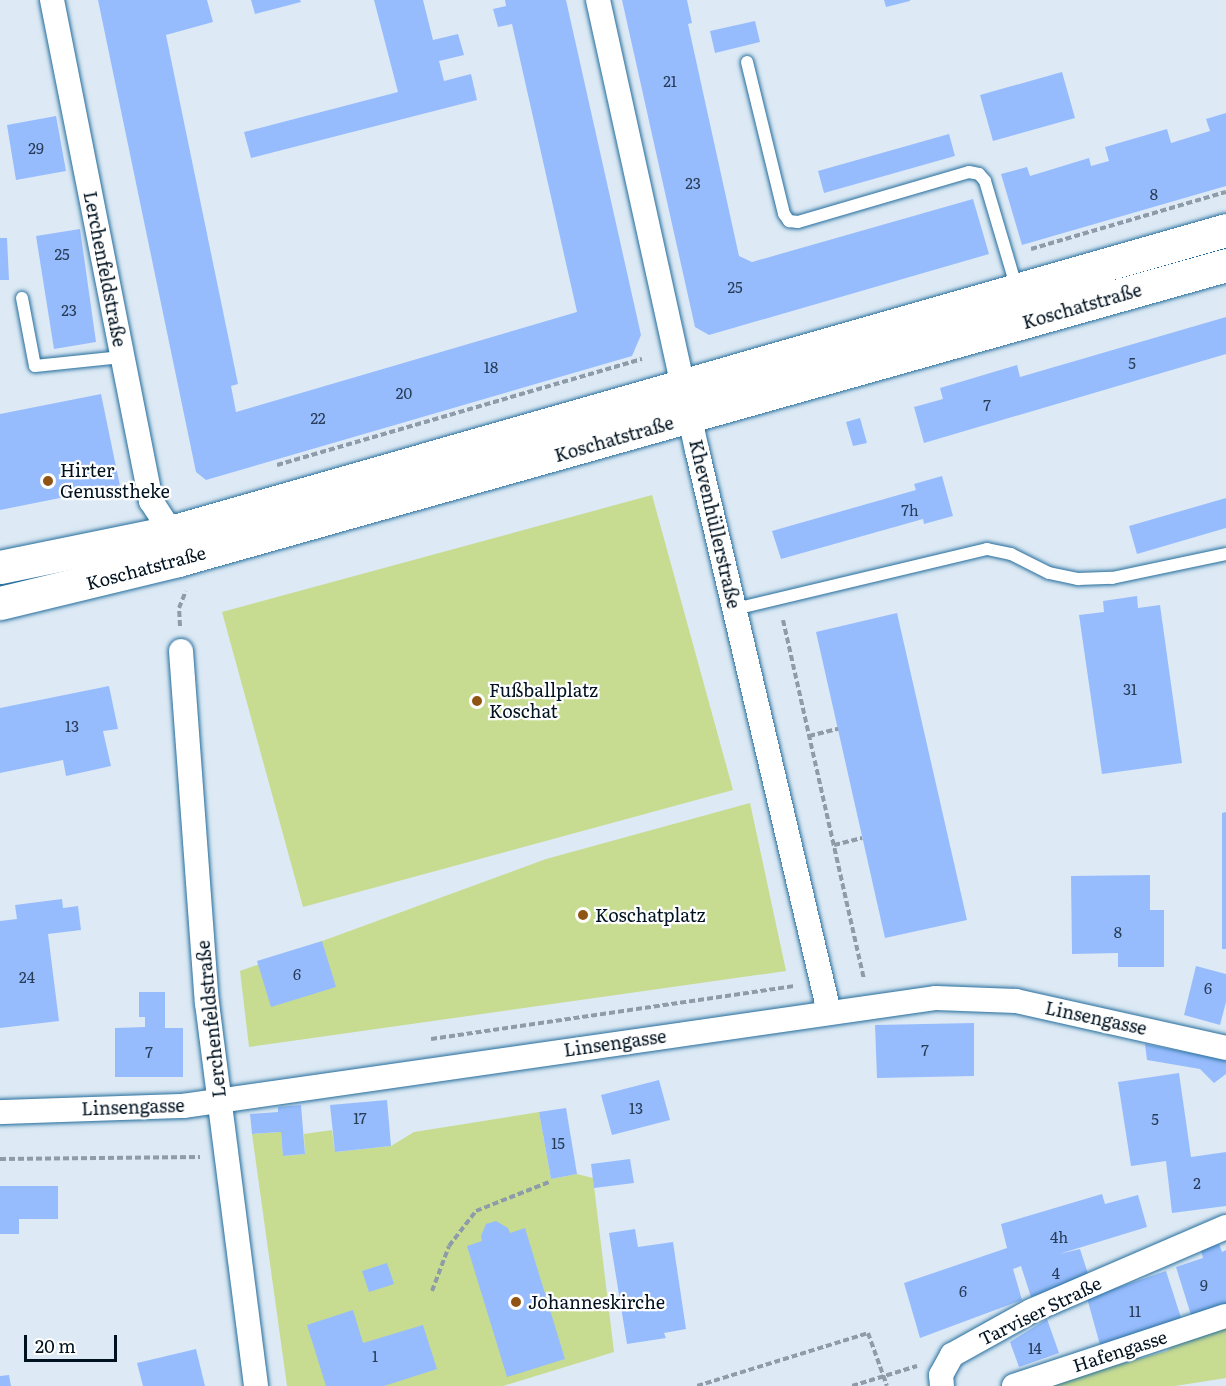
<!DOCTYPE html>
<meta charset="utf-8">
<style>
body{margin:0}
#map{position:relative;width:1226px;height:1386px;overflow:hidden;background:#ddeaf5;font-family:Literata,serif}
div>[style]{position:absolute}
.green>*{inset:0;background:#c7db91}
.building>*{inset:0;background:#97bcfd}
.path>*{height:4px;margin-top:-2px;transform-origin:0;background:repeating-linear-gradient(90deg,#8d9ca8 0 6px,transparent 0 9px)}
.roads{filter:drop-shadow(0 0 2px #256d9c) drop-shadow(0 0 2px #256d9c)}
.lane>*{height:12px;margin:-6px;padding:0 6px;transform-origin:6px;border-radius:6px;background:#fff}
.street>*{height:24px;margin:-12px;padding:0 12px;transform-origin:12px;border-radius:12px;background:#fff}
.secondary>*{height:33px;margin:-16.5px;padding:0 16.5px;transform-origin:16.5px;border-radius:16.5px;background:#fff}
.path-bridge>*{height:4px;margin-top:-2px;transform-origin:0;background:repeating-linear-gradient(90deg,#8d9ca8 0 6px,transparent 0 9px)}
.dots>*{width:16px;height:16px;translate:-50% -50%;box-sizing:border-box;border:3px solid #fff;border-radius:50%}
span{translate:-50% -50%;white-space:nowrap;text-align:center;line-height:1.15;-webkit-text-stroke:4.5px #fff;paint-order:stroke}
.number-label{font-size:15px;color:#263c57}
.number-label span{-webkit-text-stroke-width:0}
.street-label{font-size:18px;color:#001220}
.poi-label{font-size:18px;color:#001220}
.left{translate:0 -50%;text-align:left}
.scale{position:absolute;left:24px;top:1335px;width:93px;height:27px;box-sizing:border-box;border:3px solid #001220;border-top:0;padding-left:8px;font-size:18px;line-height:21px;white-space:nowrap;color:#001220;-webkit-text-stroke:4px #fff;paint-order:stroke}
</style>
<div id="map">
<div class="green">
<i style="clip-path:polygon(652px 495px,733px 790px,303px 907px,222px 612px)"></i>
<i style="clip-path:polygon(750px 803px,786px 971px,249px 1047px,240px 971px,546px 859px)"></i>
<i style="clip-path:polygon(539px 1112px,551px 1179px,577px 1174px,593px 1178px,614px 1352px,503px 1386px,287px 1386px,252px 1134px,281px 1132px,283px 1156px,305px 1154px,304px 1134px,332px 1130px,335px 1152px,391px 1146px,414px 1132px)"></i>
<i style="clip-path:polygon(1226px 1326px,1226px 1378px,1175px 1386px,1042px 1386px,1167px 1351px,1176px 1342px)"></i>
</div>
<div class="building">
<i style="clip-path:polygon(98px 0,207px 0,213px 22px,166px 35px,238px 384px,231px 386px,236px 412px,577px 312px,512px 24px,498px 27px,493px 9px,506px 6px,505px 0,566px 0,641px 335px,632px 356px,206px 480px,196px 472px)"></i>
<i style="clip-path:polygon(251px 0,300px 0,301px 2px,255px 14px)"></i>
<i style="clip-path:polygon(374px 0,423px 0,433px 40px,458px 34px,464px 55px,439px 61px,444px 81px,471px 74px,477px 100px,251px 158px,244px 132px,398px 92px)"></i>
<i style="clip-path:polygon(622px 0,687px 0,692px 23px,688px 24px,739px 256px,752px 262px,973px 199px,989px 254px,709px 335px,695px 327px)"></i>
<i style="clip-path:polygon(884px 0,910px 0,910px 1px,886px 7px)"></i>
<i style="clip-path:polygon(755px 21px,760px 42px,715px 53px,710px 31px)"></i>
<i style="clip-path:polygon(1062px 72px,1075px 118px,993px 141px,980px 95px)"></i>
<i style="clip-path:polygon(1226px 113px,1226px 186px,1022px 245px,1001px 174px,1027px 167px,1030px 176px,1089px 158px,1091px 166px,1109px 161px,1105px 147px,1167px 129px,1171px 143px,1210px 131px,1206px 119px)"></i>
<i style="clip-path:polygon(56px 116px,66px 171px,16px 180px,7px 125px)"></i>
<i style="clip-path:polygon(949px 134px,955px 156px,824px 193px,818px 171px)"></i>
<i style="clip-path:polygon(80px 229px,96px 342px,54px 349px,36px 236px)"></i>
<i style="clip-path:polygon(0 238px,7px 238px,9px 280px,0 280px)"></i>
<i style="clip-path:polygon(1226px 317px,1226px 354px,924px 443px,914px 407px,943px 399px,940px 388px,1017px 365px,1020px 377px)"></i>
<i style="clip-path:polygon(101px 394px,120px 486px,0 510px,0 414px)"></i>
<i style="clip-path:polygon(860px 418px,867px 443px,853px 446px,846px 422px)"></i>
<i style="clip-path:polygon(942px 476px,953px 516px,924px 524px,923px 519px,781px 559px,772px 531px,916px 490px,914px 484px)"></i>
<i style="clip-path:polygon(1226px 498px,1226px 528px,1137px 554px,1129px 526px)"></i>
<i style="clip-path:polygon(1137px 596px,1138px 608px,1160px 605px,1182px 763px,1102px 774px,1079px 615px,1104px 612px,1103px 601px)"></i>
<i style="clip-path:polygon(897px 613px,967px 920px,885px 938px,816px 632px)"></i>
<i style="clip-path:polygon(109px 686px,118px 729px,103px 731px,111px 766px,66px 776px,63px 760px,0 773px,0 708px)"></i>
<i style="clip-path:polygon(1226px 812px,1226px 949px,1222px 949px,1222px 813px)"></i>
<i style="clip-path:polygon(1150px 875px,1150px 910px,1164px 910px,1164px 967px,1118px 967px,1118px 953px,1072px 954px,1071px 876px)"></i>
<i style="clip-path:polygon(62px 899px,63px 908px,78px 906px,81px 930px,48px 934px,59px 1021px,0 1028px,0 921px,17px 919px,15px 905px)"></i>
<i style="clip-path:polygon(322px 941px,336px 987px,271px 1007px,257px 961px)"></i>
<i style="clip-path:polygon(1196px 966px,1226px 974px,1226px 1002px,1220px 1025px,1184px 1015px)"></i>
<i style="clip-path:polygon(139px 992px,165px 992px,165px 1028px,183px 1028px,183px 1077px,115px 1077px,115px 1028px,145px 1027px,145px 1017px,139px 1017px)"></i>
<i style="clip-path:polygon(974px 1023px,974px 1076px,877px 1078px,875px 1025px)"></i>
<i style="clip-path:polygon(1145px 1044px,1226px 1060px,1226px 1074px,1214px 1083px,1200px 1069px,1147px 1060px)"></i>
<i style="clip-path:polygon(1179px 1073px,1191px 1157px,1226px 1152px,1226px 1206px,1172px 1213px,1166px 1161px,1131px 1166px,1118px 1082px)"></i>
<i style="clip-path:polygon(659px 1080px,670px 1120px,612px 1135px,601px 1095px)"></i>
<i style="clip-path:polygon(387px 1100px,391px 1146px,335px 1152px,330px 1105px)"></i>
<i style="clip-path:polygon(301px 1105px,305px 1154px,283px 1156px,281px 1132px,252px 1134px,250px 1114px,278px 1112px,278px 1107px)"></i>
<i style="clip-path:polygon(566px 1108px,577px 1174px,551px 1179px,539px 1112px)"></i>
<i style="clip-path:polygon(630px 1159px,634px 1183px,594px 1188px,591px 1164px)"></i>
<i style="clip-path:polygon(0 1186px,58px 1186px,58px 1219px,19px 1219px,19px 1234px,0 1234px)"></i>
<i style="clip-path:polygon(1102px 1194px,1105px 1204px,1138px 1195px,1147px 1227px,1059px 1254px,1080px 1249px,1090px 1280px,1031px 1297px,1021px 1266px,1013px 1269px,1022px 1300px,920px 1338px,904px 1283px,1007px 1248px,1001px 1224px)"></i>
<i style="clip-path:polygon(496px 1221px,508px 1228px,510px 1233px,525px 1228px,565px 1359px,507px 1377px,467px 1246px,482px 1241px,481px 1236px,486px 1224px)"></i>
<i style="clip-path:polygon(635px 1229px,638px 1247px,673px 1242px,686px 1329px,664px 1333px,666px 1338px,627px 1344px,609px 1233px)"></i>
<i style="clip-path:polygon(1219px 1244px,1222px 1252px,1226px 1250px,1226px 1304px,1191px 1315px,1176px 1267px,1203px 1258px,1201px 1250px)"></i>
<i style="clip-path:polygon(387px 1263px,394px 1284px,369px 1292px,362px 1271px)"></i>
<i style="clip-path:polygon(1166px 1271px,1183px 1324px,1102px 1352px,1087px 1298px)"></i>
<i style="clip-path:polygon(353px 1310px,363px 1343px,423px 1325px,437px 1369px,384px 1386px,326px 1386px,307px 1325px)"></i>
<i style="clip-path:polygon(1047px 1319px,1059px 1353px,1019px 1367px,1010px 1342px)"></i>
<i style="clip-path:polygon(196px 1349px,205px 1386px,143px 1386px,137px 1363px)"></i>
<i style="clip-path:polygon(9px 1375px,11px 1386px,0 1386px,0 1376px)"></i>
</div>
<div class="path">
<i style="left:1031px;top:249px;width:203px;rotate:-16.3deg"></i>
<i style="left:277px;top:465px;width:380px;rotate:-16.2deg"></i>
<i style="left:783px;top:620px;width:368px;rotate:77.3deg"></i>
<i style="left:180px;top:626px;width:18px;rotate:-93deg"></i>
<i style="left:179px;top:608px;width:18px;rotate:-68deg"></i>
<i style="left:809px;top:736px;width:30px;rotate:-14deg"></i>
<i style="left:834px;top:845px;width:29px;rotate:-14deg"></i>
<i style="left:431px;top:1039px;width:368px;rotate:-8.3deg"></i>
<i style="left:0;top:1159px;width:200px;rotate:-0.6deg"></i>
<i style="left:432px;top:1291px;width:48px;rotate:-69.3deg"></i>
<i style="left:449px;top:1246px;width:44px;rotate:-52.4deg"></i>
<i style="left:476px;top:1211px;width:79px;rotate:-21.7deg"></i>
<i style="left:697px;top:1386px;width:179px;rotate:-17.2deg"></i>
<i style="left:852px;top:1386px;width:68px;rotate:-17.1deg"></i>
</div>
<div class="roads">
<div class="lane">
<i style="left:747px;top:62px;width:156px;rotate:76.3deg"></i>
<i style="left:784px;top:214px;width:9px;rotate:54deg"></i>
<i style="left:789px;top:221px;width:9px;rotate:6deg"></i>
<i style="left:798px;top:222px;width:178px;rotate:-16.3deg"></i>
<i style="left:969px;top:172px;width:10px;rotate:11deg"></i>
<i style="left:979px;top:174px;width:9px;rotate:49deg"></i>
<i style="left:985px;top:181px;width:113px;rotate:73.5deg"></i>
<i style="left:22px;top:298px;width:69px;rotate:79.2deg"></i>
<i style="left:35px;top:366px;width:87px;rotate:-5.9deg"></i>
<i style="left:735px;top:609px;width:259px;rotate:-13.4deg"></i>
<i style="left:987px;top:549px;width:25px;rotate:12deg"></i>
<i style="left:1011px;top:554px;width:42px;rotate:26.6deg"></i>
<i style="left:1049px;top:573px;width:30px;rotate:12deg"></i>
<i style="left:1078px;top:579px;width:34px;rotate:-2deg"></i>
<i style="left:1112px;top:578px;width:116px;rotate:-11.9deg"></i>
</div>
<div class="street">
<i style="left:52px;top:0;width:511px;rotate:78.82deg"></i>
<i style="left:151px;top:501px;width:37px;rotate:57deg"></i>
<i style="left:598px;top:0;width:461px;rotate:77.6deg"></i>
<i style="left:697px;top:450px;width:577px;rotate:76.78deg"></i>
<i style="left:181px;top:651px;width:353px;rotate:85.8deg"></i>
<i style="left:207px;top:1003px;width:386px;rotate:82.7deg"></i>
<i style="left:0;top:1112px;width:183px;rotate:-1.9deg"></i>
<i style="left:183px;top:1106px;width:761px;rotate:-8.16deg"></i>
<i style="left:936px;top:998px;width:80px;rotate:2.1deg"></i>
<i style="left:1016px;top:1001px;width:215px;rotate:12.6deg"></i>
<i style="left:942px;top:1386px;width:11px;rotate:-95deg"></i>
<i style="left:941px;top:1375px;width:23px;rotate:-61deg"></i>
<i style="left:952px;top:1355px;width:90px;rotate:-29.1deg"></i>
<i style="left:1031px;top:1311px;width:212px;rotate:-23.3deg"></i>
<i style="left:1014px;top:1386px;width:223px;rotate:-18.3deg"></i>
</div>
<div class="secondary">
<i style="left:0;top:567px;width:175px;rotate:-11.6deg"></i>
<i style="left:171px;top:532px;width:1097px;rotate:-15.97deg"></i>
<i style="left:0;top:603px;width:183px;rotate:-13.6deg"></i>
<i style="left:178px;top:560px;width:1089px;rotate:-15.72deg"></i>
</div>
</div>
<div class="path-bridge">
<i style="left:868px;top:1333px;width:56px;rotate:70.3deg"></i>
</div>
<div class="dots">
<i style="left:48px;top:481px;background:#905414"></i>
<i style="left:477px;top:701px;background:#905414"></i>
<i style="left:583px;top:915px;background:#905414"></i>
<i style="left:516px;top:1302px;background:#905414"></i>
</div>
<div class="number-label">
<span style="left:670px;top:81px">21</span>
<span style="left:36px;top:148px">29</span>
<span style="left:693px;top:183px">23</span>
<span style="left:1154px;top:194px">8</span>
<span style="left:62px;top:254px">25</span>
<span style="left:735px;top:287px">25</span>
<span style="left:69px;top:310px">23</span>
<span style="left:1132px;top:363px">5</span>
<span style="left:491px;top:367px">18</span>
<span style="left:404px;top:393px">20</span>
<span style="left:987px;top:405px">7</span>
<span style="left:318px;top:418px">22</span>
<span style="left:910px;top:510px">7h</span>
<span style="left:1130px;top:689px">31</span>
<span style="left:72px;top:726px">13</span>
<span style="left:1118px;top:932px">8</span>
<span style="left:297px;top:974px">6</span>
<span style="left:27px;top:977px">24</span>
<span style="left:1208px;top:988px">6</span>
<span style="left:925px;top:1050px">7</span>
<span style="left:149px;top:1052px">7</span>
<span style="left:636px;top:1108px">13</span>
<span style="left:360px;top:1118px">17</span>
<span style="left:1155px;top:1119px">5</span>
<span style="left:558px;top:1143px">15</span>
<span style="left:1197px;top:1183px">2</span>
<span style="left:1059px;top:1237px">4h</span>
<span style="left:1056px;top:1273px">4</span>
<span style="left:1204px;top:1285px">9</span>
<span style="left:963px;top:1291px">6</span>
<span style="left:1135px;top:1311px">11</span>
<span style="left:1035px;top:1348px">14</span>
<span style="left:375px;top:1356px">1</span>
</div>
<div class="street-label">
<span style="left:105px;top:269px;rotate:79deg">Lerchenfeldstraße</span>
<span style="left:1082px;top:306px;rotate:-16deg">Koschatstraße</span>
<span style="left:614px;top:439px;rotate:-16deg">Koschatstraße</span>
<span style="left:715px;top:524px;rotate:77deg">Khevenhüllerstraße</span>
<span style="left:146px;top:568px;rotate:-15deg">Koschatstraße</span>
<span style="left:1096px;top:1018px;rotate:12deg">Linsengasse</span>
<span style="left:211px;top:1019px;rotate:-96deg">Lerchenfeldstraße</span>
<span style="left:615px;top:1043px;rotate:-8deg">Linsengasse</span>
<span style="left:133px;top:1107px;rotate:-2deg">Linsengasse</span>
<span style="left:1040px;top:1311px;rotate:-26deg">Tarviser Straße</span>
<span style="left:1120px;top:1351px;rotate:-18deg">Hafengasse</span>
</div>
<div class="poi-label">
<span class="left" style="left:60px;top:481px">Hirter<br>Genusstheke</span>
<span class="left" style="left:489px;top:701px">Fußballplatz<br>Koschat</span>
<span class="left" style="left:595px;top:915px">Koschatplatz</span>
<span class="left" style="left:528px;top:1302px">Johanneskirche</span>
</div>
<div class="scale">20 m</div>
</div>
